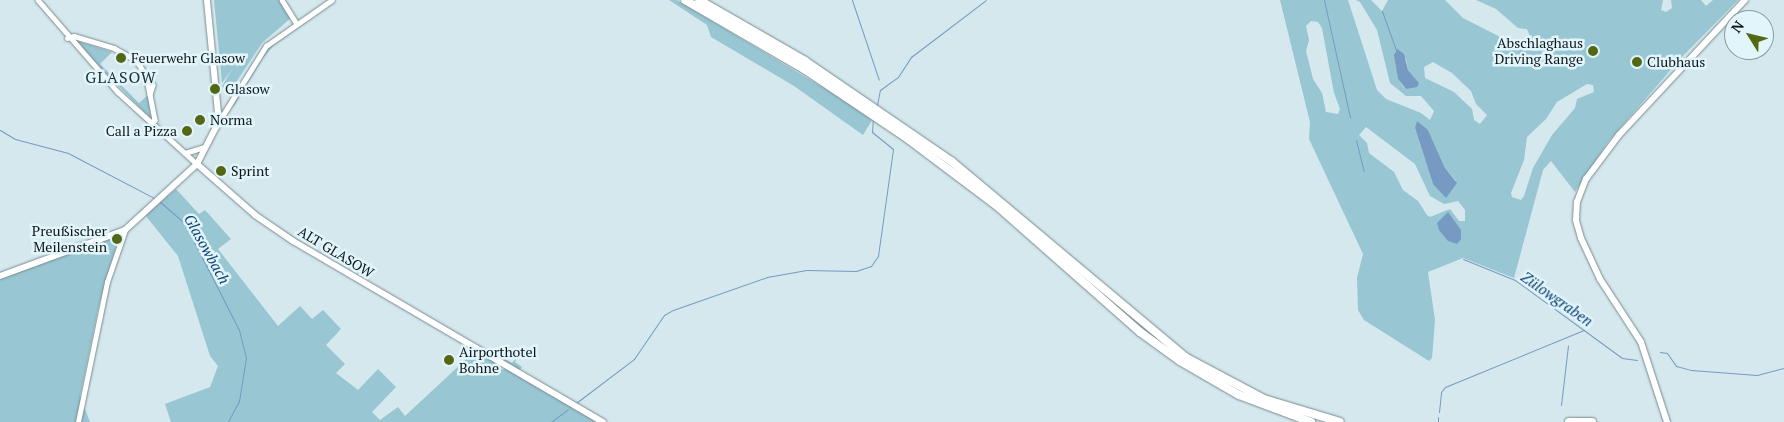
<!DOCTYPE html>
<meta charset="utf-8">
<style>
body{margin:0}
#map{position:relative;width:1784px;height:422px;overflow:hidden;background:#d4e8ed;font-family:"PT Serif",serif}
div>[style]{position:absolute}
.green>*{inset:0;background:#98c6d2}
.water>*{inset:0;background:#779ac2}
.stream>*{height:1px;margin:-0.5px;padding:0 0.5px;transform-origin:0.5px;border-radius:0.5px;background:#779ac2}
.roads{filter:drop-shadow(0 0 1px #788a8f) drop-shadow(0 0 1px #788a8f)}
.street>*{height:4.5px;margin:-2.25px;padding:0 2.25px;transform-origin:2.25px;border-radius:2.25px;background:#fff}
.secondary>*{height:6px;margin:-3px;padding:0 3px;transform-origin:3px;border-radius:3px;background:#fff}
.highway>*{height:8px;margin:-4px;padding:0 4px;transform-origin:4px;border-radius:4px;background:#fff}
.dots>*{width:14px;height:14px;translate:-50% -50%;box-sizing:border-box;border:2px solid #e1f5fb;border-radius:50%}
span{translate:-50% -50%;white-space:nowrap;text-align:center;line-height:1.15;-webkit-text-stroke:5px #e1f5fb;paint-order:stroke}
.poi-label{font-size:14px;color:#0f1618}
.right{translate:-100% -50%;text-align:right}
.left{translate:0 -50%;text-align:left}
.street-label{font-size:14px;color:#0f1618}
.water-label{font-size:15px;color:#0c3f71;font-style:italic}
.quarter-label{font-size:16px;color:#223236;letter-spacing:1px}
.north{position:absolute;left:1724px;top:10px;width:50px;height:50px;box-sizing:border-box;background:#e1f5fb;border:1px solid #8d9ca0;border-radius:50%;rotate:306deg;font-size:14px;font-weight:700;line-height:20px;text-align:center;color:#0f1618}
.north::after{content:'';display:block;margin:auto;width:18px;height:22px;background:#546814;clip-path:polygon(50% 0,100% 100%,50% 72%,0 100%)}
</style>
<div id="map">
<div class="green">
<i style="clip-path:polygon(214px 0,280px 0,292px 17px,262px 43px,233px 87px,228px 88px,226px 92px,222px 86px,233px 68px,222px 83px)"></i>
<i style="clip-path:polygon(669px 0,677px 0,847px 102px,872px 120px,863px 135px,794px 86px,711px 37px,707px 25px)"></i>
<i style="clip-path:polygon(evenodd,1280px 0,1348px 0,1377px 90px,1386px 99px,1421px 113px,1430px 120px,1434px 111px,1421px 96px,1406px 96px,1390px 83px,1377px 30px,1360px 2px,1356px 0,1371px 0,1382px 11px,1388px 0,1445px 0,1463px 18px,1520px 47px,1531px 39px,1527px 29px,1518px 28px,1496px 9px,1476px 0,1663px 0,1661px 10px,1666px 12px,1672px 8px,1671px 0,1701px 0,1706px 6px,1713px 0,1738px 0,1681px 58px,1608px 142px,1575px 192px,1551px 161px,1543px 170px,1514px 278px,1463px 258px,1428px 272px,1435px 320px,1432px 358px,1429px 361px,1364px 320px,1358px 310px,1357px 278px,1363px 254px,1309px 139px,1310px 122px,1280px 0,1311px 21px,1318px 22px,1322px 28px,1334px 93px,1340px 109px,1338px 114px,1326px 112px,1322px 93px,1313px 79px,1306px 51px,1309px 40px,1306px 26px,1311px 21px,1280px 0,1395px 51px,1406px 59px,1408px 70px,1419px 83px,1406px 89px,1403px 86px,1398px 79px,1395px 51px,1280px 0,1433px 62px,1452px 73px,1471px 91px,1476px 104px,1487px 115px,1480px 124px,1474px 120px,1472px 109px,1454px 92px,1425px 78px,1424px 67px,1433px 62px,1280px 0,1587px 84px,1593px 85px,1594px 92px,1577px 99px,1575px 108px,1552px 135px,1533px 168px,1524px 196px,1521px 200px,1512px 197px,1511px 193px,1524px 160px,1527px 137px,1546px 119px,1557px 102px,1587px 84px,1280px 0,1366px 127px,1415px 164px,1430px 196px,1444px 204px,1458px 201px,1465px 210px,1465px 221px,1459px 221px,1450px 209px,1430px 217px,1427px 215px,1418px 201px,1403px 190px,1394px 172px,1369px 153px,1367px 143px,1359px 135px,1366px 127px,1280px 0,1415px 128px,1428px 130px,1445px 168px,1456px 181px,1433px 184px,1415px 128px)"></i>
<i style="clip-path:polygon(297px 24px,298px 28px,274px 45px,263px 58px,234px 106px,230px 103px,271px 43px)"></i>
<i style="clip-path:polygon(72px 39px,112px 52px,100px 64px,139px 103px,148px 95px,151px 119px)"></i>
<i style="clip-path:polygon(176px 189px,199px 214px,205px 210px,231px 239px,218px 249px,278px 326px,300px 306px,312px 319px,323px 310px,341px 329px,326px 345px,345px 364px,336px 373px,358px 390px,378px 369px,396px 387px,372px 412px,380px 420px,398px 407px,405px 416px,476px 350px,500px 364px,498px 367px,502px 370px,506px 368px,598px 422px,171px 422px,165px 404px,210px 387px,218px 366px,210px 356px,178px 256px,145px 215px)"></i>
<i style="clip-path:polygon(112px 237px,118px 240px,99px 305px,80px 396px,90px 422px,0 422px,0 277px)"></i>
<i style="clip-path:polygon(482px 346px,512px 363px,524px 349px,530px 353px,528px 359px,519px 354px,515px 362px,522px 367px,519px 371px)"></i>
</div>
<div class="water">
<i style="clip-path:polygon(1397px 49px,1404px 54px,1408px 70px,1419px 83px,1417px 87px,1406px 89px,1398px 79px,1394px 55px)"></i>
<i style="clip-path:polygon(1417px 121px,1428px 130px,1445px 168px,1457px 183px,1446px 198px,1433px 184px,1415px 128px)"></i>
<i style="clip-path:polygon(1448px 212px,1461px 230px,1461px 239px,1457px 244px,1448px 241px,1439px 230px,1437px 223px)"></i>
</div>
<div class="stream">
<i style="left:852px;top:0;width:84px;rotate:71.4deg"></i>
<i style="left:1324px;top:0;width:120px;rotate:77.5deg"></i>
<i style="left:1382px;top:11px;width:41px;rotate:70.3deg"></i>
<i style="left:877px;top:105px;width:15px;rotate:-79deg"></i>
<i style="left:880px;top:90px;width:22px;rotate:-36deg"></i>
<i style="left:898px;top:77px;width:24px;rotate:-57deg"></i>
<i style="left:911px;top:57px;width:94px;rotate:-37.2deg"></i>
<i style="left:0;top:130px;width:17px;rotate:31deg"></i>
<i style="left:15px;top:139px;width:55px;rotate:14.8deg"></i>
<i style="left:68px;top:153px;width:99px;rotate:27.6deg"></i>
<i style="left:1356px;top:140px;width:32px;rotate:76deg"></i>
<i style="left:159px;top:201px;width:35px;rotate:41deg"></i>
<i style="left:185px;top:224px;width:119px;rotate:63deg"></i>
<i style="left:239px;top:330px;width:29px;rotate:76deg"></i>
<i style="left:246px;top:358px;width:44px;rotate:99.2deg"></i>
<i style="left:239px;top:401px;width:24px;rotate:118deg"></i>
<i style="left:1463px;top:259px;width:56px;rotate:22deg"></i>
<i style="left:1515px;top:280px;width:132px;rotate:36.1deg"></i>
<i style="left:1622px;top:358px;width:15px;rotate:8deg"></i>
<i style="left:1660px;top:352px;width:7px;rotate:8deg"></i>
<i style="left:1667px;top:353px;width:16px;rotate:55deg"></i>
<i style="left:1676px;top:366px;width:16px;rotate:15deg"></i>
<i style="left:1691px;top:370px;width:66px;rotate:4.3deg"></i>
<i style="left:1757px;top:375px;width:28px;rotate:-15deg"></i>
<i style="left:576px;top:403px;width:73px;rotate:-37.2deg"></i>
<i style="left:634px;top:359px;width:53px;rotate:-55.7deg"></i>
<i style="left:664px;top:315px;width:10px;rotate:-29deg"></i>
<i style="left:673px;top:310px;width:100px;rotate:-19.3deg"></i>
<i style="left:767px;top:277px;width:40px;rotate:-10deg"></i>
<i style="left:806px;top:270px;width:50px;rotate:1.1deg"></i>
<i style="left:856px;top:271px;width:16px;rotate:-18deg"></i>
<i style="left:871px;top:266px;width:12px;rotate:-55deg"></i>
<i style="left:878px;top:256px;width:108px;rotate:-82deg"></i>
<i style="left:893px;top:149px;width:27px;rotate:-141deg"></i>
<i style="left:872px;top:132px;width:13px;rotate:-86deg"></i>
<i style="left:1561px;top:405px;width:60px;rotate:-83.3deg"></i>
<i style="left:1439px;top:412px;width:20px;rotate:-84deg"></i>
<i style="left:1441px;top:392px;width:6px;rotate:-51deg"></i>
<i style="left:1445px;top:387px;width:150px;rotate:-22.3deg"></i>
<i style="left:551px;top:422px;width:21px;rotate:-37deg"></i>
<i style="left:1438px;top:422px;width:5px;rotate:-90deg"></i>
</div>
<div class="roads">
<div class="street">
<i style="left:38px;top:0;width:122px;rotate:49deg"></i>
<i style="left:118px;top:92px;width:107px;rotate:42.3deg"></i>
<i style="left:282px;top:0;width:26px;rotate:58deg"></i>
<i style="left:67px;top:38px;width:7px;rotate:-16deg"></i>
<i style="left:74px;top:36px;width:42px;rotate:16.7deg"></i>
<i style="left:114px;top:48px;width:25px;rotate:29deg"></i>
<i style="left:136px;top:60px;width:30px;rotate:56deg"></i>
<i style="left:153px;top:85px;width:10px;rotate:107deg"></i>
<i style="left:146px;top:74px;width:47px;rotate:78.9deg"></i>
<i style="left:155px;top:120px;width:4px;rotate:135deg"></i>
<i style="left:218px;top:123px;width:91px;rotate:-58.1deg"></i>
<i style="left:266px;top:46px;width:80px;rotate:-34.9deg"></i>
<i style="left:185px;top:153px;width:21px;rotate:-17deg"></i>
<i style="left:78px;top:422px;width:143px;rotate:-78.3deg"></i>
<i style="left:107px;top:282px;width:55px;rotate:-70.9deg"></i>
</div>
<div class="secondary">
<i style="left:197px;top:164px;width:77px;rotate:41.3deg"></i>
<i style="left:255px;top:215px;width:46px;rotate:34.4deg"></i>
<i style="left:293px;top:241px;width:359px;rotate:30.3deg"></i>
<i style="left:0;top:276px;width:133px;rotate:-20.2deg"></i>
<i style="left:125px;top:230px;width:98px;rotate:-42.5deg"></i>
<i style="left:197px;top:164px;width:42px;rotate:-62.8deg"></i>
<i style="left:216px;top:127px;width:14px;rotate:-82deg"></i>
<i style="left:218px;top:113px;width:114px;rotate:-95.6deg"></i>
<i style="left:1667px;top:422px;width:84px;rotate:-108deg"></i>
<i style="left:1641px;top:342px;width:75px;rotate:-123.1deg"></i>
<i style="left:1600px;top:279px;width:45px;rotate:-114.9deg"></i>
<i style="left:1581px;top:238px;width:19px;rotate:-106deg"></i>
<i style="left:1576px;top:220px;width:18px;rotate:-87deg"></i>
<i style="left:1577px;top:202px;width:25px;rotate:-69deg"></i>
<i style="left:1586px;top:179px;width:55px;rotate:-53.1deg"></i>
<i style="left:1619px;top:135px;width:185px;rotate:-47deg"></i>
</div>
<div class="highway">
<i style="left:685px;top:0;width:138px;rotate:30.1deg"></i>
<i style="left:804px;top:69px;width:125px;rotate:33.9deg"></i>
<i style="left:908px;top:139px;width:110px;rotate:36.9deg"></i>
<i style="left:996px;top:205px;width:192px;rotate:41.4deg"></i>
<i style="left:1140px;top:332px;width:49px;rotate:35.9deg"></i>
<i style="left:1180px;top:361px;width:68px;rotate:30deg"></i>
<i style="left:1239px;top:395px;width:77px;rotate:20.6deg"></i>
<i style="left:699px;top:0;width:122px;rotate:29.9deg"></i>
<i style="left:805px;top:61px;width:177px;rotate:34.4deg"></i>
<i style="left:951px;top:161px;width:305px;rotate:39.9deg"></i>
<i style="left:1185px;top:357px;width:89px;rotate:28deg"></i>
<i style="left:1264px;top:399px;width:79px;rotate:16.8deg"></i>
<i style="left:1569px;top:422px;width:23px"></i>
</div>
</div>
<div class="dots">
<i style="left:1593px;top:51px;background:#546814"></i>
<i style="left:121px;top:58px;background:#546814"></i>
<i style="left:1637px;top:62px;background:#546814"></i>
<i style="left:215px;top:89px;background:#546814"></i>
<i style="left:200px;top:120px;background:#546814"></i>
<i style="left:187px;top:131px;background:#546814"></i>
<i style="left:221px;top:171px;background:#546814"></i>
<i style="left:117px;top:239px;background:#546814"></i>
<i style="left:449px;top:360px;background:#546814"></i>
</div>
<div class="poi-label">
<span class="right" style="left:1583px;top:51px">Abschlaghaus<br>Driving Range</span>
<span class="left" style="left:131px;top:58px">Feuerwehr Glasow</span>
<span class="left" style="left:1647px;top:62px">Clubhaus</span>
<span class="left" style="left:225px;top:89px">Glasow</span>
<span class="left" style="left:210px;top:120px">Norma</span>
<span class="right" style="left:177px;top:131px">Call a Pizza</span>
<span class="left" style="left:231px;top:171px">Sprint</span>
<span class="right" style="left:107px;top:239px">Preußischer<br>Meilenstein</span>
<span class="left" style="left:459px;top:360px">Airporthotel<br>Bohne</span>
</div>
<div class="street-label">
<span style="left:336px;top:252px;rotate:31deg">ALT GLASOW</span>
</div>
<div class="water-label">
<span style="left:207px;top:249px;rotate:61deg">Glasowbach</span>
<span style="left:1557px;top:299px;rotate:35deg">Zülowgraben</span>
</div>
<div class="quarter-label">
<span style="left:121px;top:77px">GLASOW</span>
</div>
<div class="north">N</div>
</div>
